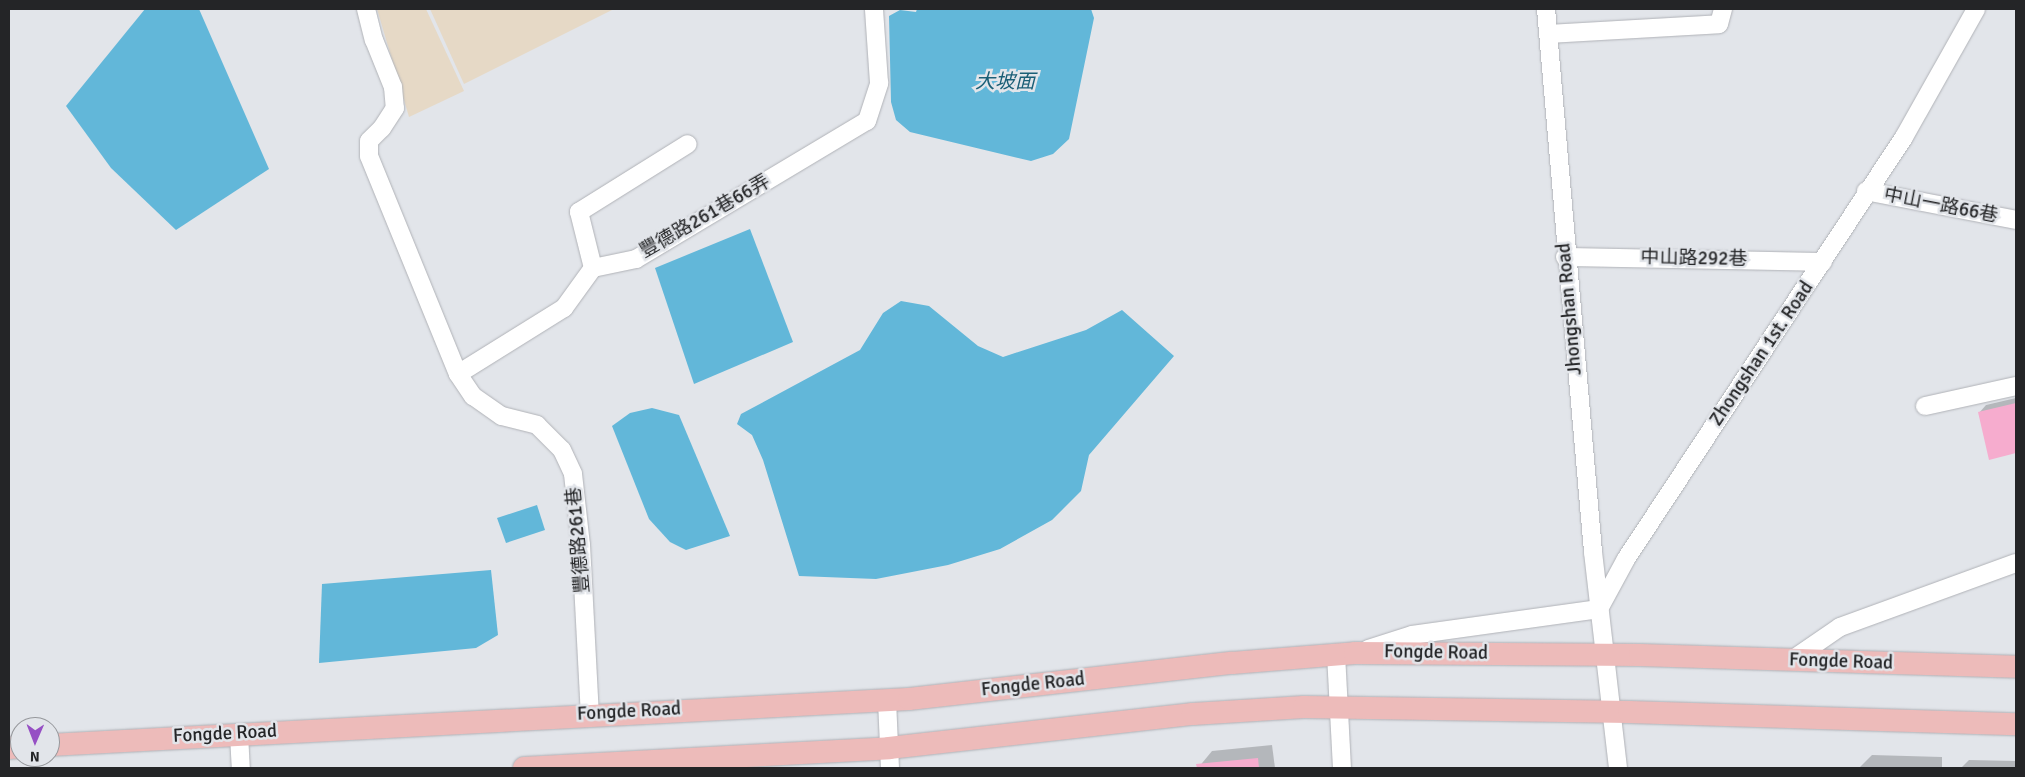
<!DOCTYPE html>
<meta charset="utf-8">
<style>
body{margin:0}
#map{position:relative;width:2025px;height:777px;overflow:hidden;background:#e2e5ea;font-family:Signika,"Noto Sans TC",sans-serif}
div>[style]{position:absolute}
.commercial>*{inset:0;background:#e6d9c6}
.water>*{inset:0;background:#62b7d9}
.shadow>*{inset:0;background:#0003}
.building>*{inset:0;background:#f6acce}
.roads{filter:drop-shadow(0 0 1px #b0b2b7) drop-shadow(0 0 1px #b0b2b7)}
.minor>*{height:18px;margin:-9px;padding:0 9px;transform-origin:9px;border-radius:9px;background:#fff}
.major>*{height:22px;margin:-11px;padding:0 11px;transform-origin:11px;border-radius:11px;background:#edbbba}
span{translate:-50% -50%;white-space:nowrap;text-align:center;line-height:1.15;-webkit-text-stroke:5px #e2e5ea;paint-order:stroke}
.street-label{font-size:19px;color:#242527}
.water-label{font-size:20px;color:#1b5f77;font-style:italic}
.frame{position:absolute;inset:0;border:10px solid #242527;pointer-events:none}
.north{position:absolute;left:10px;top:717px;width:50px;height:50px;box-sizing:border-box;background:#e2e5ea;border:1px solid #96989c;border-radius:50%;rotate:181deg;font-size:14px;font-weight:700;line-height:20px;text-align:center;color:#242527}
.north::after{content:'';display:block;margin:auto;width:18px;height:22px;background:#9650c4;clip-path:polygon(50% 0,100% 100%,50% 72%,0 100%)}
</style>
<div id="map">
<div class="commercial">
<i style="clip-path:polygon(377px 9px,426px 9px,464px 91px,409px 117px)"></i>
<i style="clip-path:polygon(430px 9px,614px 9px,464px 84px)"></i>
</div>
<div class="water">
<i style="clip-path:polygon(145px 9px,199px 9px,269px 169px,176px 230px,111px 168px,66px 106px)"></i>
<i style="clip-path:polygon(917px 9px,1091px 9px,1094px 18px,1069px 139px,1053px 154px,1031px 161px,910px 132px,896px 120px,891px 102px,889px 16px,900px 10px,916px 12px)"></i>
<i style="clip-path:polygon(750px 229px,793px 342px,694px 384px,655px 268px)"></i>
<i style="clip-path:polygon(901px 301px,929px 306px,978px 346px,1003px 357px,1086px 330px,1122px 310px,1174px 356px,1089px 455px,1081px 491px,1052px 520px,1000px 549px,948px 565px,876px 579px,799px 576px,763px 460px,752px 435px,737px 424px,741px 414px,860px 350px,883px 313px)"></i>
<i style="clip-path:polygon(652px 408px,679px 415px,730px 536px,686px 550px,670px 542px,649px 519px,612px 426px,630px 413px)"></i>
<i style="clip-path:polygon(537px 505px,545px 530px,506px 543px,497px 518px)"></i>
<i style="clip-path:polygon(491px 570px,498px 635px,476px 648px,319px 663px,322px 584px)"></i>
</div>
<div class="shadow">
<i style="clip-path:polygon(2016px 398px,2016px 452px,1990px 458px,1979px 413px,1986px 405px)"></i>
<i style="clip-path:polygon(1272px 745px,1275px 768px,1198px 768px,1212px 751px)"></i>
<i style="clip-path:polygon(1872px 755px,1942px 757px,1942px 768px,1859px 768px)"></i>
<i style="clip-path:polygon(1969px 760px,2016px 761px,2016px 768px,1961px 768px)"></i>
</div>
<div class="building">
<i style="clip-path:polygon(2016px 403px,2016px 453px,1989px 460px,1978px 412px)"></i>
<i style="clip-path:polygon(1258px 758px,1259px 768px,1197px 768px,1196px 764px)"></i>
</div>
<div class="roads">
<div class="minor">
<i style="left:366px;top:9px;width:32px;rotate:76deg"></i>
<i style="left:374px;top:40px;width:51px;rotate:68deg"></i>
<i style="left:393px;top:87px;width:21px;rotate:85deg"></i>
<i style="left:395px;top:108px;width:24px;rotate:123deg"></i>
<i style="left:382px;top:128px;width:18px;rotate:135deg"></i>
<i style="left:369px;top:141px;width:15px;rotate:90deg"></i>
<i style="left:369px;top:156px;width:235px;rotate:67.8deg"></i>
<i style="left:458px;top:374px;width:27px;rotate:56deg"></i>
<i style="left:473px;top:396px;width:35px;rotate:35deg"></i>
<i style="left:502px;top:416px;width:36px;rotate:14deg"></i>
<i style="left:537px;top:425px;width:35px;rotate:45deg"></i>
<i style="left:562px;top:450px;width:26px;rotate:65deg"></i>
<i style="left:573px;top:474px;width:71px;rotate:83.6deg"></i>
<i style="left:581px;top:545px;width:169px;rotate:87deg"></i>
<i style="left:1546px;top:9px;width:545px;rotate:85.05deg"></i>
<i style="left:1593px;top:552px;width:217px;rotate:83.4deg"></i>
<i style="left:1548px;top:34px;width:171px;rotate:-3.3deg"></i>
<i style="left:1719px;top:24px;width:16px;rotate:-75deg"></i>
<i style="left:1866px;top:191px;width:153px;rotate:10.9deg"></i>
<i style="left:1565px;top:257px;width:258px;rotate:1.1deg"></i>
<i style="left:593px;top:268px;width:58px;rotate:-104deg"></i>
<i style="left:579px;top:212px;width:128px;rotate:-32deg"></i>
<i style="left:458px;top:374px;width:125px;rotate:-31.9deg"></i>
<i style="left:564px;top:308px;width:49px;rotate:-54.1deg"></i>
<i style="left:593px;top:268px;width:44px;rotate:-11.8deg"></i>
<i style="left:636px;top:259px;width:269px;rotate:-30.9deg"></i>
<i style="left:867px;top:121px;width:40px;rotate:-72deg"></i>
<i style="left:879px;top:83px;width:74px;rotate:-93.9deg"></i>
<i style="left:1925px;top:406px;width:93px;rotate:-12.4deg"></i>
<i style="left:1599px;top:609px;width:57px;rotate:-61.6deg"></i>
<i style="left:1626px;top:559px;width:505px;rotate:-56.62deg"></i>
<i style="left:1904px;top:137px;width:147px;rotate:-60.6deg"></i>
<i style="left:1368px;top:649px;width:46px;rotate:-17.7deg"></i>
<i style="left:1412px;top:635px;width:189px;rotate:-7.9deg"></i>
<i style="left:1336px;top:654px;width:114px;rotate:87deg"></i>
<i style="left:1792px;top:660px;width:58px;rotate:-34.5deg"></i>
<i style="left:1840px;top:627px;width:187px;rotate:-20deg"></i>
<i style="left:887px;top:700px;width:68px;rotate:87.5deg"></i>
<i style="left:239px;top:734px;width:34px;rotate:87deg"></i>
</div>
<div class="major">
<i style="left:50px;top:745px;width:860px;rotate:-3.07deg"></i>
<i style="left:909px;top:699px;width:325px;rotate:-6.4deg"></i>
<i style="left:1232px;top:663px;width:123px;rotate:-4.6deg"></i>
<i style="left:1355px;top:653px;width:285px;rotate:0.4deg"></i>
<i style="left:1640px;top:655px;width:376px;rotate:1.8deg"></i>
<i style="left:9px;top:748px;width:11px;rotate:-5deg"></i>
<i style="left:524px;top:768px;width:366px;rotate:-3.1deg"></i>
<i style="left:889px;top:748px;width:306px;rotate:-6.4deg"></i>
<i style="left:1193px;top:714px;width:111px;rotate:-3.6deg"></i>
<i style="left:1304px;top:707px;width:325px;rotate:0.9deg"></i>
<i style="left:1629px;top:712px;width:387px;rotate:1.8deg"></i>
</div>
</div>
<div class="street-label">
<span style="left:1941px;top:206px;rotate:11deg">中山一路66巷</span>
<span style="left:705px;top:217px;rotate:-30deg">豐德路261巷66弄</span>
<span style="left:1694px;top:259px;rotate:1deg">中山路292巷</span>
<span style="left:1570px;top:309px;rotate:-95deg">Jhongshan Road</span>
<span style="left:1762px;top:354px;rotate:-56deg">Zhongshan 1st. Road</span>
<span style="left:579px;top:540px;rotate:-95deg">豐德路261巷</span>
<span style="left:1436px;top:653px;rotate:1deg">Fongde Road</span>
<span style="left:1841px;top:662px;rotate:2deg">Fongde Road</span>
<span style="left:1033px;top:685px;rotate:-6deg">Fongde Road</span>
<span style="left:629px;top:712px;rotate:-3deg">Fongde Road</span>
<span style="left:225px;top:734px;rotate:-3deg">Fongde Road</span>
</div>
<div class="water-label">
<span style="left:1005px;top:81px">大坡面</span>
</div>
<div class="frame"></div>
<div class="north">N</div>
</div>
